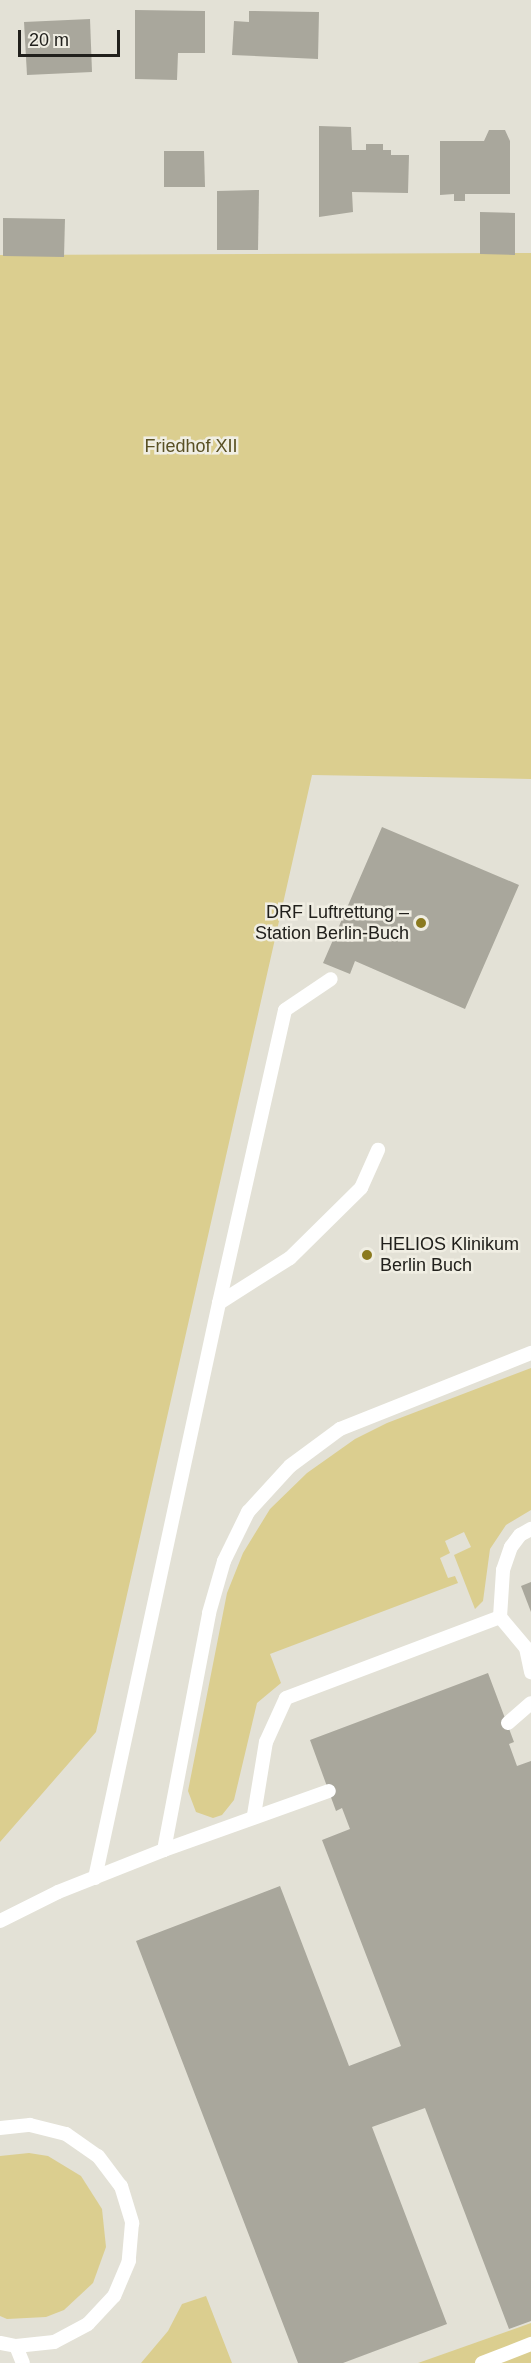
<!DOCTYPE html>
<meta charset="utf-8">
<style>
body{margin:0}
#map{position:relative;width:531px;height:2363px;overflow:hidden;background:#e3e1d6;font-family:Helvetica,sans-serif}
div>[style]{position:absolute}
.green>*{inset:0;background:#dbce8f}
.building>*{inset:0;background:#a9a79c}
.lane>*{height:14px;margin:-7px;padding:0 7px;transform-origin:7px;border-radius:7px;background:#fff}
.dots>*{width:16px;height:16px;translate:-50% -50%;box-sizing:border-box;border:3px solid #f0eee3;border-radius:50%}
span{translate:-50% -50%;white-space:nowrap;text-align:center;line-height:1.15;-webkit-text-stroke:5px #f0eee3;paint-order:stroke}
.park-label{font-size:18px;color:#595024}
.poi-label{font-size:18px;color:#21201c}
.right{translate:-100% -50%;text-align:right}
.left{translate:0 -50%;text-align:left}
.scale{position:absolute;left:18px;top:30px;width:102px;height:27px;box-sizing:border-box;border:3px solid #21201c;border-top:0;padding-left:8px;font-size:18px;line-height:21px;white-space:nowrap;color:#21201c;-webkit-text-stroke:4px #f0eee3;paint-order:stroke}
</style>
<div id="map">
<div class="green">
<i style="clip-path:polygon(531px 253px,531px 779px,312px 775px,96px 1732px,0 1842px,0 255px)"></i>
<i style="clip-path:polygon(531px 1368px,531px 1510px,506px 1525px,490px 1549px,483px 1601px,475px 1609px,454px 1555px,471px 1547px,464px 1532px,445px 1541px,450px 1553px,440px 1558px,448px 1578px,455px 1576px,458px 1583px,270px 1654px,281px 1683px,257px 1703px,234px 1800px,222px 1815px,213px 1818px,196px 1812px,188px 1791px,227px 1593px,243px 1553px,270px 1509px,307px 1473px,355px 1439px,387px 1423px)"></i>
<i style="clip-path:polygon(29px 2153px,48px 2156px,81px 2176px,102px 2209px,106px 2247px,93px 2283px,64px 2310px,46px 2317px,7px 2319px,0 2316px,0 2156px)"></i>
<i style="clip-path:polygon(206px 2296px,232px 2363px,141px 2363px,168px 2331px,182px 2304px)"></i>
<i style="clip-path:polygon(531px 2323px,531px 2363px,418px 2363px)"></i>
</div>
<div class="building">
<i style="clip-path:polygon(135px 10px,205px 11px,205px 53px,178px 53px,177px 80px,135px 79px)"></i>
<i style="clip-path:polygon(249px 11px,319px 12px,318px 59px,232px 55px,234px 21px,249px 22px)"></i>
<i style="clip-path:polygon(90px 19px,92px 72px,27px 75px,24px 22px)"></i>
<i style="clip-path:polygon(319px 126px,351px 127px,352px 150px,366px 150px,366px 144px,383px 144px,383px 150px,391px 150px,391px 155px,409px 155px,408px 193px,352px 192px,353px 212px,319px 217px)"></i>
<i style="clip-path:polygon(489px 130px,505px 130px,510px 141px,510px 194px,465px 194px,465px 201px,454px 201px,454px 194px,440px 195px,440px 141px,484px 141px)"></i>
<i style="clip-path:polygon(164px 151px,204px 151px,205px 187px,164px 187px)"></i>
<i style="clip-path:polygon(259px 190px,258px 250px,217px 250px,217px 191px)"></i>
<i style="clip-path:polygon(480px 212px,515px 213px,515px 255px,480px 254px)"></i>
<i style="clip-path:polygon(3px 218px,65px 219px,64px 257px,3px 256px)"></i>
<i style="clip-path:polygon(382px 827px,519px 885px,465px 1009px,355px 961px,350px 974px,323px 963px)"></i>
<i style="clip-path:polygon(531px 1582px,531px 1612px,521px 1586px)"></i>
<i style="clip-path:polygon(488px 1673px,514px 1742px,509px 1744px,517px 1766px,531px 1761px,531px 2321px,509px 2329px,425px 2108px,372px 2127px,447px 2324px,343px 2363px,298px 2363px,136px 1941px,280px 1886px,349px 2066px,401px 2046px,322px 1840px,350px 1829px,342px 1808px,336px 1811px,310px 1740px)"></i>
</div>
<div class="lane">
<i style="left:219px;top:1303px;width:300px;rotate:-77.3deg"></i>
<i style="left:285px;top:1010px;width:55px;rotate:-34deg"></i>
<i style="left:500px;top:1617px;width:40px;rotate:50deg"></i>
<i style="left:526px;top:1648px;width:25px;rotate:78deg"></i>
<i style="left:508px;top:1723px;width:30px;rotate:-41deg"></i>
<i style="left:254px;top:1815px;width:74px;rotate:-80.7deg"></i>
<i style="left:266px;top:1742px;width:48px;rotate:-65.6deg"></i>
<i style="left:286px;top:1698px;width:229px;rotate:-20.7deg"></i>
<i style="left:500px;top:1617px;width:47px;rotate:-86.3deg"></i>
<i style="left:503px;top:1570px;width:24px;rotate:-71deg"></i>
<i style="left:511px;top:1547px;width:15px;rotate:-53deg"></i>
<i style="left:520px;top:1535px;width:13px;rotate:-29deg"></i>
<i style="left:164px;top:1850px;width:241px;rotate:-79.2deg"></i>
<i style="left:209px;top:1613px;width:54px;rotate:-73.9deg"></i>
<i style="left:224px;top:1561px;width:55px;rotate:-63.9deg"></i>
<i style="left:248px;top:1512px;width:62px;rotate:-47.6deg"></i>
<i style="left:290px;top:1466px;width:62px;rotate:-36.5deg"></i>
<i style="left:340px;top:1429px;width:206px;rotate:-21.7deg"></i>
<i style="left:95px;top:1878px;width:588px;rotate:-77.83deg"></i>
<i style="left:219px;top:1303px;width:84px;rotate:-32.4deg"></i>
<i style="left:290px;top:1258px;width:100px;rotate:-44.6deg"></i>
<i style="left:361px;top:1188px;width:42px;rotate:-65.9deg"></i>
<i style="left:0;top:1921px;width:65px;rotate:-26.6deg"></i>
<i style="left:58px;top:1892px;width:114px;rotate:-21.6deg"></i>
<i style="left:164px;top:1850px;width:175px;rotate:-19.7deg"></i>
<i style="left:0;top:2128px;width:30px;rotate:-6deg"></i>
<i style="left:30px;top:2125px;width:37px;rotate:14deg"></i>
<i style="left:66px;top:2134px;width:39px;rotate:35deg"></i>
<i style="left:98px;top:2156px;width:38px;rotate:53deg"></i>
<i style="left:121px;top:2186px;width:39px;rotate:73deg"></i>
<i style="left:132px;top:2223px;width:38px;rotate:95deg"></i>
<i style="left:129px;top:2261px;width:38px;rotate:113deg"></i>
<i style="left:114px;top:2296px;width:38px;rotate:133deg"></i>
<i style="left:88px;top:2324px;width:38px;rotate:152deg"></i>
<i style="left:54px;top:2342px;width:38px;rotate:174deg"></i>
<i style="left:16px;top:2346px;width:16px;rotate:-169deg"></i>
<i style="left:16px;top:2346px;width:18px;rotate:68deg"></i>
<i style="left:482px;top:2363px;width:53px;rotate:-21.2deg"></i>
</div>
<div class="dots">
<i style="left:421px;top:923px;background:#8b7a1f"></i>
<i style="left:367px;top:1255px;background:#8b7a1f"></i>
</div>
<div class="park-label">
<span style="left:191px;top:446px">Friedhof XII</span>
</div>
<div class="poi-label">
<span class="right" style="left:409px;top:923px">DRF Luftrettung –<br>Station Berlin-Buch</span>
<span class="left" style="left:380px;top:1255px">HELIOS Klinikum<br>Berlin Buch</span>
</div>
<div class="scale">20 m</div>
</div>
